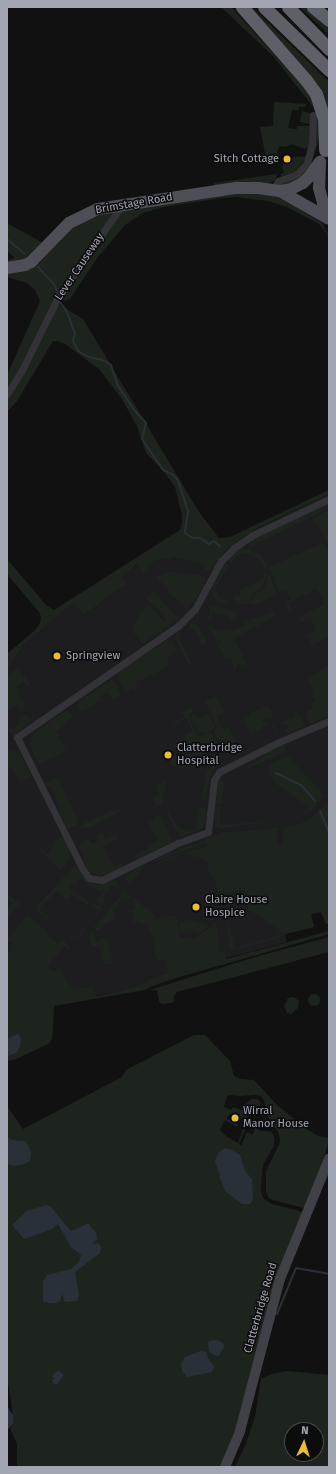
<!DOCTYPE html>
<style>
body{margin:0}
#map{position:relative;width:336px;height:1474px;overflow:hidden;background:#111112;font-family:"Fira Sans",sans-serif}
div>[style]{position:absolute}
.built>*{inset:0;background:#1d1d1f}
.green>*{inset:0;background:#1d241e}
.round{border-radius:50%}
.water>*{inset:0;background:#2a3037}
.stream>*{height:2px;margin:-1px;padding:0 1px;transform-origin:1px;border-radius:1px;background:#2a3037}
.minor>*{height:7px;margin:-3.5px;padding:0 3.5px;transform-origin:3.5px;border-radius:3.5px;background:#323237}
.secondary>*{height:10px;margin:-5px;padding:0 5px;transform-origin:5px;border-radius:5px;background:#404147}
.primary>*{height:12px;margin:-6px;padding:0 6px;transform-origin:6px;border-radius:6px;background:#4e4f56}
.motorway>*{height:13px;margin:-6.5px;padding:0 6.5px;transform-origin:6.5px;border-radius:6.5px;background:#5e6068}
.dots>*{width:11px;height:11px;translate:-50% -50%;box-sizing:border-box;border:2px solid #0c0c0d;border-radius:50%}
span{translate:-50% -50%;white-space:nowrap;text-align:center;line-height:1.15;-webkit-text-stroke:3px #0c0c0d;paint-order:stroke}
.poi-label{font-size:11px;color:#a2a6b2}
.right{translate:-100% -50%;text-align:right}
.left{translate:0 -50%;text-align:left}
.street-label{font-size:11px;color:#a2a6b2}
.frame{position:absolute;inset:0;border:8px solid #a2a6b2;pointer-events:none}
.north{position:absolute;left:284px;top:1422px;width:40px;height:40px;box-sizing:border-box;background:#0c0c0d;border:1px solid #484a4f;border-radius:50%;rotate:4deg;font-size:11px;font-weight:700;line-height:16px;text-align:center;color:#a2a6b2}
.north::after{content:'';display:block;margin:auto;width:14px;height:18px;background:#e9be31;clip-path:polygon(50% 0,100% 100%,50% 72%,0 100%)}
</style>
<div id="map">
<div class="built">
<i style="clip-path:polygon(329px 494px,329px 923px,326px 924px,321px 912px,311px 914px,314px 927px,285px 934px,287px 942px,151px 978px,144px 983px,118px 992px,7px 1010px,7px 668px,12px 663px,23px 645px,73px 602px,84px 615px,128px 583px,123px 577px,137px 564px,243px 535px)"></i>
</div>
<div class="green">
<i style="clip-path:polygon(221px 7px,231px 7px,317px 101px,320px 133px,318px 143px,311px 165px,304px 176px,296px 182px,282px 185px,281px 183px,305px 168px,315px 114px,314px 108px,273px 56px)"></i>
<i style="clip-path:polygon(246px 7px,252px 7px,329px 82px,329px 118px,325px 102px,320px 90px)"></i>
<i style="clip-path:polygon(300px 7px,309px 7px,329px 24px,329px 35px)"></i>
<i style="clip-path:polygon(274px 102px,306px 104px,305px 107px,299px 107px,299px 110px,292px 110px,288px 128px,297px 129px,297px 126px,310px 126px,309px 146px,305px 149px,291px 144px,286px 147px,280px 146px,277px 152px,279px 162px,267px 164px,260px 127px,273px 126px)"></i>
<i style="clip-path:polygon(302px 111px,310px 113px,310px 124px,300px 122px)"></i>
<i style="clip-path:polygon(308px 156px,295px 172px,281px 176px,281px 174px,284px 173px,282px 167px,284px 163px,293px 162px,292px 157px)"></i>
<i style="clip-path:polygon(277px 174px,275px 180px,270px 183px,214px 187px,214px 183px)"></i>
<i style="clip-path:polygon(237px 191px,277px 195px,322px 223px,329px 236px,329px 241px,327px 234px,319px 224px,287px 207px,268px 201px,236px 197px,221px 198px,164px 207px,143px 213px,125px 225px,97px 258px,70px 299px,65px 301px,61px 298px,62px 296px,105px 239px,98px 233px,64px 283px,23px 364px,7px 389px,7px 375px,40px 301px,35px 290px,27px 283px,7px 277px,7px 272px,33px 266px,40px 262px,67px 231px,99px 213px)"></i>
<i style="clip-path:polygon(7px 223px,43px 243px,27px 259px,7px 264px,7px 260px,15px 258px,7px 251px)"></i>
<i style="clip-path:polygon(58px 304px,83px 319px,199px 512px,219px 538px,230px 537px,329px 490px,329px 494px,255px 529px,241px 538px,225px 551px,210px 571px,204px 570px,205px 564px,173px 557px,172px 559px,161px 559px,154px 561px,147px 565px,149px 568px,143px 573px,137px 564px,123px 577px,128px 583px,84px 615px,73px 603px,23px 645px,12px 663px,7px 668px,7px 654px,34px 631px,39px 625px,41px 619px,40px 613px,7px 574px,7px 559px,46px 605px,54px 610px,180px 530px,182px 523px,182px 515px,175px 487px,163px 470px,146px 453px,137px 426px,122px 399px,99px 369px,65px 344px,58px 341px,53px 341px,17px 401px,7px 412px,7px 397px)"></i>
<i style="clip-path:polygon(329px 504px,329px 508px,251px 546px,251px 541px,254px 538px)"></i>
<i style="clip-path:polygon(329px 510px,329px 546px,313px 518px)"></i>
<i style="clip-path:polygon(323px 543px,329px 550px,329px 637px,312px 645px,307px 635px,316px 630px,310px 619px,300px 623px,299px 617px,324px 604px,322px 600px,324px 599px,320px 592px,318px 593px,316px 589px,288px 603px,292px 610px,286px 609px,287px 602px,291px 600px,286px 590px,279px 593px,269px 567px)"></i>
<i style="clip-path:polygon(244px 548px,261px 555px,267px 567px,265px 569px,258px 558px,244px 553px,239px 554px,230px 564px,228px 559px,238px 549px)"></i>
<i style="clip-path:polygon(226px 561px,228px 566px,214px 591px,218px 593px,217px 597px,225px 601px,228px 597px,228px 601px,224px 603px,213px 597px,212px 592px,214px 584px,222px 570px,221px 568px)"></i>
<i style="clip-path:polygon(171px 572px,197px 574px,205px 578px,205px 585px,187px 609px,174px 596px,173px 597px,169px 593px,170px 592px,156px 577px)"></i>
<i style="clip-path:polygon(262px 573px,267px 574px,264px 585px,251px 596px,249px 604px,240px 605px,235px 603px,234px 596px,242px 593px,240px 590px,264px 578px)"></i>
<i style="clip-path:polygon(268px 574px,270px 575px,277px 594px,256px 604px,251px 604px,252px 597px,265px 587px)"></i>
<i style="clip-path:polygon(153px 591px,178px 618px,175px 621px,143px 644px,134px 633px,133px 628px,139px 614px,149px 605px,164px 621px,167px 620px,146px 598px)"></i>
<i style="clip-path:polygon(211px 606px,233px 610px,236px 613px,236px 619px,230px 620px,230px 616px,212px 613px,211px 620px,208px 622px)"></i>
<i style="clip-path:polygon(275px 612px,274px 617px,234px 638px,248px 667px,238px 663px,235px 670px,230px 658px,225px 660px,218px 645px,222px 636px,228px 630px,234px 631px,244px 626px,245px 622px,254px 618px)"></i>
<i style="clip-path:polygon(191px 623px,198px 625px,207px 643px,202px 645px,193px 628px,189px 630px)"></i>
<i style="clip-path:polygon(211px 623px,211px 628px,226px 630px,217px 643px,208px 626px)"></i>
<i style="clip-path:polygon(179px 632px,182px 634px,178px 636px,191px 662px,188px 664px,175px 637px,176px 633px)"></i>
<i style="clip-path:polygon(170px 638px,177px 651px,167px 658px,170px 666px,136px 682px,137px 684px,135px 686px,137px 689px,134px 691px,132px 688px,126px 691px,118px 677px,120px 671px)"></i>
<i style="clip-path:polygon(329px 666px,329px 715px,310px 724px,305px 713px,313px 709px,311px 704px,316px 701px,312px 694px,314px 693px,305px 675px,308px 677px)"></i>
<i style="clip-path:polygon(17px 668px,30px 683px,28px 685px,24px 681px,17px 687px,19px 690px,16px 692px,26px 705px,21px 709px,17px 705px,9px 711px,7px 709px,7px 676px)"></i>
<i style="clip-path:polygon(111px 680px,115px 682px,121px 695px,113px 699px,108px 693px,99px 697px,101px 701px,81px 711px,78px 705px,80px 701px)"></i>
<i style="clip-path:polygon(215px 696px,224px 712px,217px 716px,223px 730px,229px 727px,236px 741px,225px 746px,224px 744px,222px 745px,213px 731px,217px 727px,205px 702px)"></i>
<i style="clip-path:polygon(268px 705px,274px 717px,262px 719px,262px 722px,273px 724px,277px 732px,276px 733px,271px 724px,250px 734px,243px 720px,250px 717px,249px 714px)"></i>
<i style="clip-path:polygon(192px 708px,194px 712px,188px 715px,198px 737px,207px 732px,212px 733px,220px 746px,206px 744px,200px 755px,189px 761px,190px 766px,186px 765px,185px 769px,173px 766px,169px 758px,171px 757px,169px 748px,173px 756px,176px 755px,178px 759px,191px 753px,183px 736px,193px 731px,186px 718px,173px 725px,172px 723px,185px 717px,182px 712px)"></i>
<i style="clip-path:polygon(67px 711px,71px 713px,74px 718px,66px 721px,62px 728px,56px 731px,66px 751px,38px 764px,30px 746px,31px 738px,35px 733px,60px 714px)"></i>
<i style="clip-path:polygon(297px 711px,306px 726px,285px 734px,284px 729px,289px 727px,287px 724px,280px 724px,294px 717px,292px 713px)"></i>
<i style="clip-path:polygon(208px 713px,215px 727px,211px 731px,199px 734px,190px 717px,195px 714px,197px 718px)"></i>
<i style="clip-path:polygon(26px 714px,32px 721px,13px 736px,8px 730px,11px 728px,12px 729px,19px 724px,18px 721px)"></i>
<i style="clip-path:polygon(284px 743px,286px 746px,285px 751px,248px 769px,247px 766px,260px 760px,268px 751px)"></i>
<i style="clip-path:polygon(13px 748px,19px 752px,26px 764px,24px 765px,26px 768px,28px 768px,31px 776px,19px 782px,11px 767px,7px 770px,7px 751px)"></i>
<i style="clip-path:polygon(289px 757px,325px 796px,312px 809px,294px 819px,220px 828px,215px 826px,215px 805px,220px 806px,220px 825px,285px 820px,295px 818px,307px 810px,309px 807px,275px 783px,270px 773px,269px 767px,274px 762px)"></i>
<i style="clip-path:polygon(226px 761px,227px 762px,212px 770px,210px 776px,206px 800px,201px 799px,207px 770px)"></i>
<i style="clip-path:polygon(58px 777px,79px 821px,77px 825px,68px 829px,59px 810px,60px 807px,51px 787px,47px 786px,45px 783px)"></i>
<i style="clip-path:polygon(218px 778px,224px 781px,221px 804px,216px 804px)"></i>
<i style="clip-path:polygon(166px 780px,162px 804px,157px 806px,152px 798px,159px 795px,155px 786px)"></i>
<i style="clip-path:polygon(329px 802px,329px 923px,326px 924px,321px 912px,311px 914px,314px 927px,285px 934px,248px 909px,242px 891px,220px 897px,216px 884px,207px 867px,209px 863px,202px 858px,183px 854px,158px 864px,155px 864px,181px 853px,206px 847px,205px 843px,149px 864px,177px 850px,204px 841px,208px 838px,224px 832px,279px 828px,277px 843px,283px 845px,283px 828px,302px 823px,311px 818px)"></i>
<i style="clip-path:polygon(200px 807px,205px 808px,207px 812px,205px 822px,202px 829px,183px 836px,178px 834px,168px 815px,168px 811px,174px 822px,181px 828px,195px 831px)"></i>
<i style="clip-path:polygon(120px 808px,119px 812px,91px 827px,78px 829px,85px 823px,113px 810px,114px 812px)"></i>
<i style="clip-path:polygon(160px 814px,171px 837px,171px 842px,139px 859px,136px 858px,133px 856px,148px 849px,147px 846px,158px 841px,149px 823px,154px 820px,153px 818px)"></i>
<i style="clip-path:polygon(103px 832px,105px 839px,116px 834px,118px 839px,104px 846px,114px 867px,126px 861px,121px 868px,100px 876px,92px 873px,87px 869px,79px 846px,81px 842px,88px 838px,92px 844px,98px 841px,95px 834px)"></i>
<i style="clip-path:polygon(62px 837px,65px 837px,71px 855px,68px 862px,61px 870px,40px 850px,41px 849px,48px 855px,52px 850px,53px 842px)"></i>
<i style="clip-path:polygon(75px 865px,81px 874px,87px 878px,103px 883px,115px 880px,118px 883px,117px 888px,113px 885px,103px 897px,106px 900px,102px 906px,97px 901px,102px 893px,80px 879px,75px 886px,72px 884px,69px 888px,75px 894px,81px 896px,89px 902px,87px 905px,72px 894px,67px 899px,57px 891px,40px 907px,40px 911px,52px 921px,50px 921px,37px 910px,40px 903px)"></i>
<i style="clip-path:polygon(143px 866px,144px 867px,129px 884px,125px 879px,128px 874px)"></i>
<i style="clip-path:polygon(124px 891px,154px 914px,157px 924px,157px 919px,164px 915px,175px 916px,178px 919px,180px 937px,188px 939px,195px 938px,211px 927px,213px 922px,216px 923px,220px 951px,225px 953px,226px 959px,329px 931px,329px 934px,173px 979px,152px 986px,145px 990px,54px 1006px,53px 1030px,52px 1038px,50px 1043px,14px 1060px,7px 1061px,7px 959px,13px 942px,7px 940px,27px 915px,48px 932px,46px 934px,59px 944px,63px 940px,70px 947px,71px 951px,64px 946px,48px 967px,54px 972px,58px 968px,61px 970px,69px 984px,75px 989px,93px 987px,96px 996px,118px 992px,144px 983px,151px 978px,169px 973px,166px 959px,157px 961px,152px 940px,154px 939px,148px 927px,138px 921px,131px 922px,135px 915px,133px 912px,128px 911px,135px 909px,133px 898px,119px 902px,113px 913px,115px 920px,105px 923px,99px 931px,94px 928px)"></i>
<i style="clip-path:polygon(8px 895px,19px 903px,20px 908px,19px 909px,16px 907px,7px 918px,7px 909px,12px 903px,7px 898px)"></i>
<i style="clip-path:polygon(94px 903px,102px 908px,78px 938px,71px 938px,58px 927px,72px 937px,77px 937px,99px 910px,93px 905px)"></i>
<i style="clip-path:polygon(189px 920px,209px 926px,198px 934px,190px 931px,180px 934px,180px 922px)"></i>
<i style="clip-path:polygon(228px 924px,235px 948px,281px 935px,281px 937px,234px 950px,231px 949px,229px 943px,227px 925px)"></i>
<i style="clip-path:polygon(91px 931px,95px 933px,95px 940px,98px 941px,101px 938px,107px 937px,113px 963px,104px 965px,99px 945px,92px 947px,89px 937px)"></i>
<i style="clip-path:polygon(329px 937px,329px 952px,177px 992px,174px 996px,174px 1001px,171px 1003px,162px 1004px,159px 1001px,157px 990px,150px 990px,248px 959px)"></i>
<i class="round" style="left:308px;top:994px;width:12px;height:12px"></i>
<i style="clip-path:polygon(294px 997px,299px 1001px,298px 1008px,291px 1014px,287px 1013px,284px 1006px,288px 998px)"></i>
<i style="clip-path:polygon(194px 1035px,205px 1035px,230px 1061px,234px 1076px,240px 1079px,254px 1080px,278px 1106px,308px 1130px,318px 1136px,329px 1138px,323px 1162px,304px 1208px,273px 1200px,268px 1197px,266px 1192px,266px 1171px,279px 1145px,280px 1139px,278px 1132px,267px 1115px,264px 1100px,261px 1096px,256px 1095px,240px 1096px,230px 1095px,227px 1096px,224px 1107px,231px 1110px,233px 1107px,241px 1110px,244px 1104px,246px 1104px,252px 1099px,257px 1099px,260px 1101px,261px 1112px,250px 1108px,246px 1119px,229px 1114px,227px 1119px,238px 1124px,237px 1127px,225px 1120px,220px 1130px,226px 1136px,238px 1143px,243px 1129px,245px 1130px,239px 1144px,241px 1146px,247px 1132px,253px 1135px,255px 1127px,261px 1131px,271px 1131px,274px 1136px,274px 1146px,264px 1163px,262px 1170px,261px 1192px,263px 1198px,272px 1204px,303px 1212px,236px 1430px,220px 1467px,17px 1467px,17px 1444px,10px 1428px,14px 1423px,9px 1387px,7px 1383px,7px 1164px,9px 1165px,24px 1141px,13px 1140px,7px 1137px,7px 1106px,23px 1129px,122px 1077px,126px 1070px)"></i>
<i style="clip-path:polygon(evenodd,287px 1371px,329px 1375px,329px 1467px,235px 1467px,245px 1446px,255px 1417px,261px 1379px,272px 1374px,287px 1371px,292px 1430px,316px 1430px,316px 1454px,292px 1454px,292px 1430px)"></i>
</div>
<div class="water">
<i style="clip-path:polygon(18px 1034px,21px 1038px,20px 1047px,16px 1053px,8px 1056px,7px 1039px)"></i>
<i style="clip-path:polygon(7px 1137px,13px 1140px,24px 1141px,28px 1145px,31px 1152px,30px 1161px,24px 1164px,14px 1166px,7px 1164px)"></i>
<i style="clip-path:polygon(225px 1148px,232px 1150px,240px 1155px,245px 1171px,252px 1179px,253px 1199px,250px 1204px,242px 1204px,225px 1191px,219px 1175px,221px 1174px,219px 1173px,215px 1161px,218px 1153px)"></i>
<i style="clip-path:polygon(46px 1205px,51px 1207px,71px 1231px,89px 1223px,91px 1228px,96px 1232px,97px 1239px,92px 1244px,98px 1243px,101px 1247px,100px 1253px,75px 1272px,79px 1296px,77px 1301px,65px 1302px,62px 1294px,60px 1301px,56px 1303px,49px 1303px,43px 1301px,43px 1281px,47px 1275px,71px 1269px,79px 1262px,81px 1255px,71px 1247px,58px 1224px,52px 1229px,24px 1239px,12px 1225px,27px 1211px)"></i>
<i style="clip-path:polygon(213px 1340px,218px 1340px,223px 1343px,224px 1347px,219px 1356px,214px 1355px,209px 1352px,208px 1342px)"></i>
<i style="clip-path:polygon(201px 1351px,206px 1352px,209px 1360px,214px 1366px,212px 1372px,187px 1377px,182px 1371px,181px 1363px,185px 1357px)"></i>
<i style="clip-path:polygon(59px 1371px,64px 1375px,56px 1385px,53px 1383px,52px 1379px,55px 1379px,52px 1376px,56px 1372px)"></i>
<i style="clip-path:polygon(7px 1406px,13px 1415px,14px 1423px,7px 1430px)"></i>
</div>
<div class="stream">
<i style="left:7px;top:239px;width:23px;rotate:40deg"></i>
<i style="left:38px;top:267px;width:23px;rotate:47deg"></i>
<i style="left:54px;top:284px;width:8px;rotate:67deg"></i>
<i style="left:60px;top:302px;width:10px;rotate:53deg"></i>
<i style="left:66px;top:310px;width:25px;rotate:69deg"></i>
<i style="left:75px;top:333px;width:8px;rotate:104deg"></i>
<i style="left:73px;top:341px;width:11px;rotate:63deg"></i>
<i style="left:78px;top:351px;width:13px;rotate:29deg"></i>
<i style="left:89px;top:357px;width:13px;rotate:13deg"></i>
<i style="left:102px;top:360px;width:10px;rotate:29deg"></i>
<i style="left:111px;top:365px;width:22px;rotate:72deg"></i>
<i style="left:118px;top:386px;width:30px;rotate:56deg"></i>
<i style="left:135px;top:411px;width:16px;rotate:47deg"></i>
<i style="left:146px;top:423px;width:16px;rotate:104deg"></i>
<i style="left:142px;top:439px;width:37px;rotate:56deg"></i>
<i style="left:163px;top:470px;width:10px;rotate:24deg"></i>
<i style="left:172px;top:474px;width:8px;rotate:45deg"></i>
<i style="left:178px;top:480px;width:33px;rotate:72deg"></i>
<i style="left:188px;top:511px;width:22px;rotate:98deg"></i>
<i style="left:185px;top:533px;width:9px;rotate:32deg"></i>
<i style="left:193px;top:538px;width:7px"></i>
<i style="left:200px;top:538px;width:11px;rotate:34deg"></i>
<i style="left:209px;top:544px;width:6px;rotate:-31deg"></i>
<i style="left:214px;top:541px;width:8px;rotate:40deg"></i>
<i style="left:276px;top:773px;width:28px;rotate:26deg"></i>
<i style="left:301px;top:785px;width:21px;rotate:49deg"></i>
<i style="left:320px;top:811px;width:23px;rotate:67deg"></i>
<i style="left:277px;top:1314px;width:50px;rotate:-67.6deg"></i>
<i style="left:296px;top:1268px;width:34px;rotate:10deg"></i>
</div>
<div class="minor">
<i style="left:273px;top:190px;width:10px;rotate:-61deg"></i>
<i style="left:278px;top:181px;width:20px;rotate:-20deg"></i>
<i style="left:297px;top:174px;width:15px;rotate:-48deg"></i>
<i style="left:307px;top:163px;width:21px;rotate:-76deg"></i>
<i style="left:312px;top:143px;width:28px;rotate:-88deg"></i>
<i style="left:7px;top:394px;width:26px;rotate:-58deg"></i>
<i style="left:21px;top:372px;width:86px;rotate:-63.7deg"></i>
<i style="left:59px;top:295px;width:110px;rotate:-55deg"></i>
<i style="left:329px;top:499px;width:84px;rotate:154.7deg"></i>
<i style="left:253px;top:535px;width:23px;rotate:146deg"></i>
<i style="left:234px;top:548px;width:18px;rotate:135deg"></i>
<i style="left:221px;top:561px;width:55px;rotate:118.4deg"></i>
<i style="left:195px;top:609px;width:24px;rotate:135deg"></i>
<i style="left:178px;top:626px;width:196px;rotate:145.4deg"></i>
<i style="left:17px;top:737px;width:146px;rotate:63.6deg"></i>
<i style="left:82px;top:868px;width:12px;rotate:55deg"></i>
<i style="left:89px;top:878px;width:13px;rotate:9deg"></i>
<i style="left:102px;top:880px;width:85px;rotate:-26deg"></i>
<i style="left:178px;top:843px;width:32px;rotate:-20deg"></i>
<i style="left:208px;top:832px;width:52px;rotate:-83.4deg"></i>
<i style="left:214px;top:780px;width:9px;rotate:-58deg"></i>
<i style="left:219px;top:772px;width:67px;rotate:-26.6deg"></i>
<i style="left:279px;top:742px;width:54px;rotate:-22.8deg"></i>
</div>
<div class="secondary">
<i style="left:225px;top:1467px;width:39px;rotate:-67deg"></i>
<i style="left:240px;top:1431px;width:157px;rotate:-75.3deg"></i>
<i style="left:280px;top:1279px;width:130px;rotate:-67.8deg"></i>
</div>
<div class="primary">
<i style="left:320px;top:163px;width:25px;rotate:92deg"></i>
<i style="left:319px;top:188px;width:16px;rotate:75deg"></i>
<i style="left:323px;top:203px;width:12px;rotate:59deg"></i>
<i style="left:280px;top:191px;width:56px;rotate:29.7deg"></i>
<i style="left:7px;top:268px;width:18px;rotate:-9deg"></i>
<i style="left:25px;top:265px;width:7px;rotate:-27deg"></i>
<i style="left:31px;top:262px;width:54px;rotate:-45.7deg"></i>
<i style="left:69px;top:223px;width:32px;rotate:-26deg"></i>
<i style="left:98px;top:209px;width:140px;rotate:-8.7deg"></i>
<i style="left:236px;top:188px;width:22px"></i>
<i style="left:258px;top:188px;width:22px;rotate:8deg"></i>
<i style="left:280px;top:191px;width:11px;rotate:-10deg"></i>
<i style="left:291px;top:189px;width:13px;rotate:-27deg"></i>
<i style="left:303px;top:183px;width:8px;rotate:-45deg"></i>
<i style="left:309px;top:177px;width:19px;rotate:-54deg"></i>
</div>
<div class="motorway">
<i style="left:242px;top:7px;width:97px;rotate:48.8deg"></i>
<i style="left:306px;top:80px;width:17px;rotate:54deg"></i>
<i style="left:316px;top:94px;width:25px;rotate:72deg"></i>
<i style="left:324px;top:118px;width:32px;rotate:88deg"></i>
<i style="left:264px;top:7px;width:91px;rotate:44.1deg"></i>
<i style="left:288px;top:7px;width:59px;rotate:45.7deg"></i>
<i style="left:313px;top:7px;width:21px;rotate:39deg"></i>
</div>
<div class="dots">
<i style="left:287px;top:159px;background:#e9be31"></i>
<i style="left:57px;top:656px;background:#e9be31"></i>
<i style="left:168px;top:755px;background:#e9be31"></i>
<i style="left:196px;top:907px;background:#e9be31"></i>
<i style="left:235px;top:1118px;background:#e9be31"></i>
</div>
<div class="poi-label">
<span class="right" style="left:279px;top:159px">Sitch Cottage</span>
<span class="left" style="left:66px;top:656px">Springview</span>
<span class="left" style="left:177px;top:755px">Clatterbridge<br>Hospital</span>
<span class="left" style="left:205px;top:907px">Claire House<br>Hospice</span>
<span class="left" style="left:243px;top:1118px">Wirral<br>Manor House</span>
</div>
<div class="street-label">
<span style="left:134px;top:204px;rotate:-10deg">Brimstage Road</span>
<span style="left:80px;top:267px;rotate:-56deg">Lever Causeway</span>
<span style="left:261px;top:1308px;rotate:-74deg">Clatterbridge Road</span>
</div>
<div class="frame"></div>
<div class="north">N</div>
</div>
